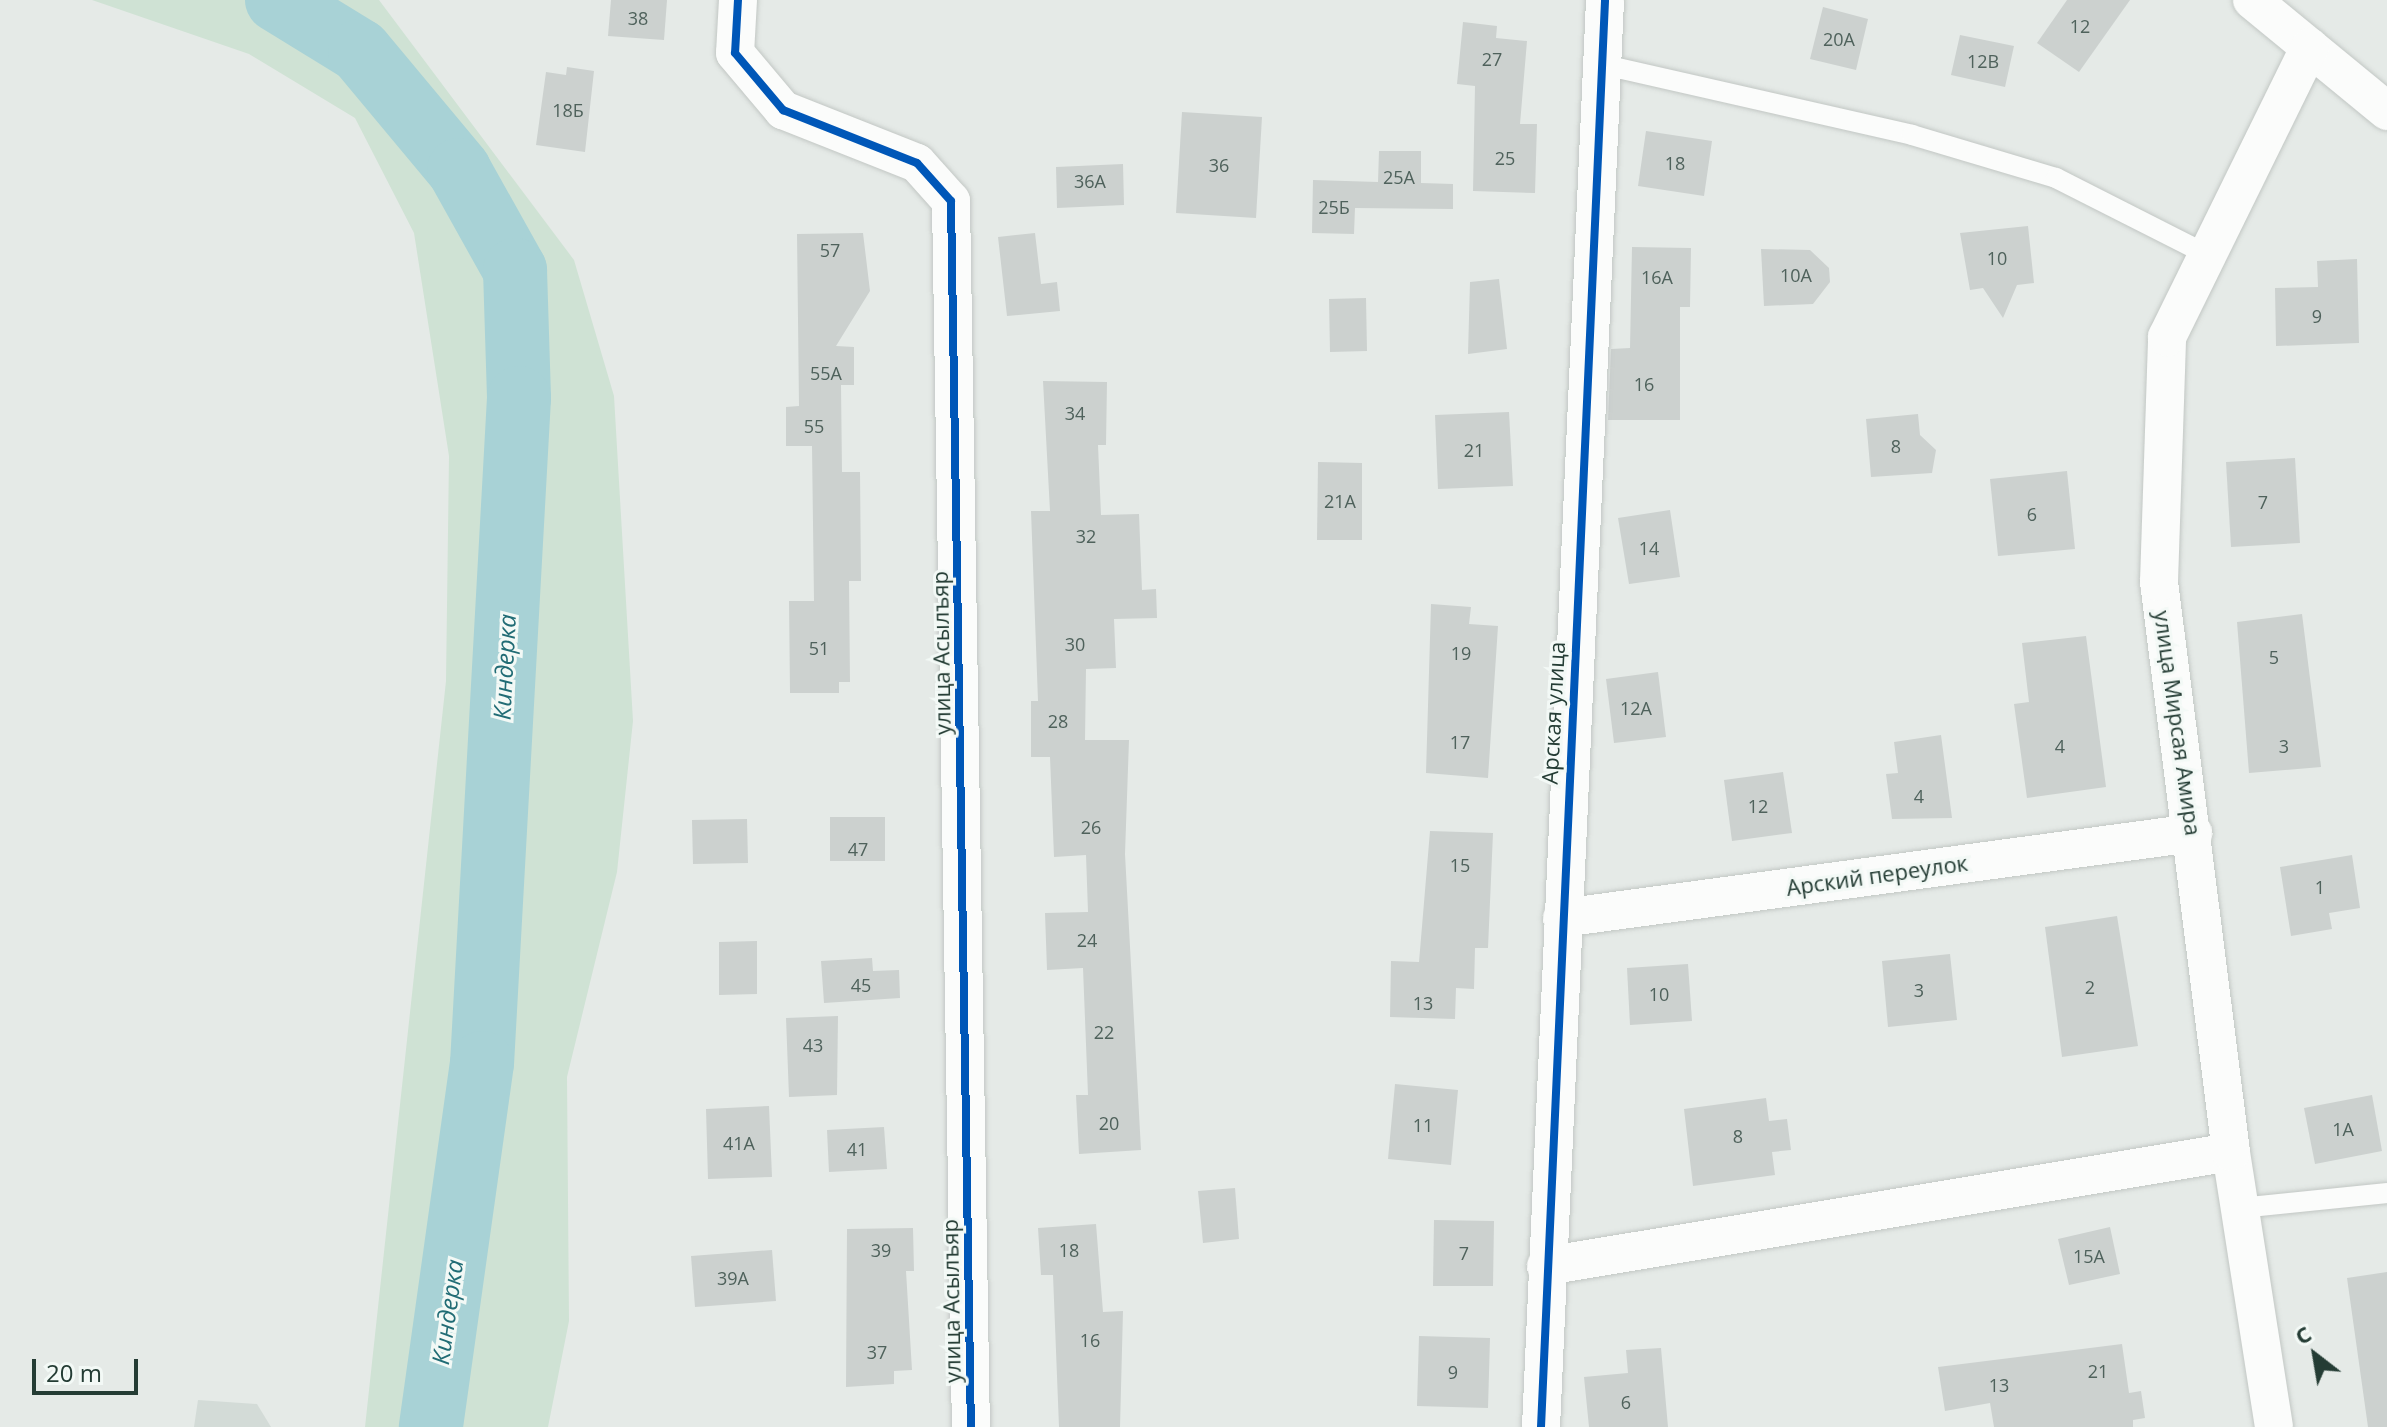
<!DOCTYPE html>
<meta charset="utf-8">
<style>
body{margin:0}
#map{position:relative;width:2387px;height:1427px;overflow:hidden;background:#e5eae7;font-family:"Open Sans",sans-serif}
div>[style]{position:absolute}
.built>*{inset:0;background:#d3dbd7}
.green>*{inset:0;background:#cfe2d4}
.river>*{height:64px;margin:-32px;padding:0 32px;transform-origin:32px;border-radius:32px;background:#a8d2d6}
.building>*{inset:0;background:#ccd1cf}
.roads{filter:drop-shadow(0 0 2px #c2c7c4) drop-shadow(0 0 2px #c2c7c4)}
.service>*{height:20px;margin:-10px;padding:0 10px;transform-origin:10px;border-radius:10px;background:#fbfcfb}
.minor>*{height:38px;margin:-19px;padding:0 19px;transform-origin:19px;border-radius:19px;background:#fbfcfb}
.cycleway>*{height:8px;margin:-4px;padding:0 4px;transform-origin:4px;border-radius:4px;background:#0057b8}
span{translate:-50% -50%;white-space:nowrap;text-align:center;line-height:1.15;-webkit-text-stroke:6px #f3f9f6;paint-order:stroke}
.number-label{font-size:18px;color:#4f625c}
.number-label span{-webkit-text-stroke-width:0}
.street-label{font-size:22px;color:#243c34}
.water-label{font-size:24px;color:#216c75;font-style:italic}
.north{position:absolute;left:2275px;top:1315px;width:80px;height:80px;-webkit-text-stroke:6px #f3f9f6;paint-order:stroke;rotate:329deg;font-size:22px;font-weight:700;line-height:32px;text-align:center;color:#243c34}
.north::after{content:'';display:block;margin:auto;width:28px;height:36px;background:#243c34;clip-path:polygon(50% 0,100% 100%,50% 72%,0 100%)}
.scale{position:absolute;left:32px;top:1359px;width:106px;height:36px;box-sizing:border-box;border:4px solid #243c34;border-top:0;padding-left:10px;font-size:24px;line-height:28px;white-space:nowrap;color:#243c34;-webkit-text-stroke:6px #f3f9f6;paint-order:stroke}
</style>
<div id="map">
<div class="built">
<i style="clip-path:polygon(198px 1400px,257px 1404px,271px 1427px,194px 1427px)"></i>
</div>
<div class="green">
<i style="clip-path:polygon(92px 0,379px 0,574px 260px,614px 396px,633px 721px,617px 872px,567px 1077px,569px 1321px,548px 1427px,365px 1427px,446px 681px,449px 456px,414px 233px,355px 118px,249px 54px)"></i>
</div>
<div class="river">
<i style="left:277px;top:0;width:97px;rotate:31.6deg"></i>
<i style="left:360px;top:51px;width:155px;rotate:50.2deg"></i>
<i style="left:459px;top:170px;width:115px;rotate:60.8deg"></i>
<i style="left:515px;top:270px;width:128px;rotate:88.2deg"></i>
<i style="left:519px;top:398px;width:666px;rotate:93.18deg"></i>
<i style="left:482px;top:1063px;width:368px;rotate:98deg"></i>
</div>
<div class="building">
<i style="clip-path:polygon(611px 0,667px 0,664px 40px,608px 36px)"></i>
<i style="clip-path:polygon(2067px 0,2130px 0,2079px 72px,2037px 43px)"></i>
<i style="clip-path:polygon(1823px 7px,1868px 19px,1856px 70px,1810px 59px)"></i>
<i style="clip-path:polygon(1463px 22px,1497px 26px,1496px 38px,1527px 41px,1520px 124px,1537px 124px,1535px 193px,1473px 191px,1475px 86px,1457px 84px)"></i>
<i style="clip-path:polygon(1960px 35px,2014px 46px,2005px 87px,1951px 75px)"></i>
<i style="clip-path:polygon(567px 67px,594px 71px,585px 152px,536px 145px,546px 72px,566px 75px)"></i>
<i style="clip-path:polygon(1182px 112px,1262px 117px,1256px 218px,1176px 213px)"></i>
<i style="clip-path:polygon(1646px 131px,1712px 141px,1704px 196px,1638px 186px)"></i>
<i style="clip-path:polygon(1379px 151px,1421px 151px,1421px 183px,1453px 184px,1453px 209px,1355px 208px,1354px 234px,1312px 233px,1313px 180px,1378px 182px)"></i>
<i style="clip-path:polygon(1123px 164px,1124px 205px,1057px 208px,1056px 167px)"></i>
<i style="clip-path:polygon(2028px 226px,2034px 283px,2017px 285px,2003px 318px,1983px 288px,1970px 290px,1960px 233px)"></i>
<i style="clip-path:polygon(863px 233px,870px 291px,836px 346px,854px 347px,854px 385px,841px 385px,842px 472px,860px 472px,861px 581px,849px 581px,850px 682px,839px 682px,839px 693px,790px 693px,789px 601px,814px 601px,812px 446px,786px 446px,786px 407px,799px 406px,797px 234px)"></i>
<i style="clip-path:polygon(1035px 233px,1041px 284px,1057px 282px,1060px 311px,1007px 316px,998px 237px)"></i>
<i style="clip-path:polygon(1632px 247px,1691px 248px,1690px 307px,1680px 307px,1680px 420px,1608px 420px,1611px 349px,1630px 348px)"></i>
<i style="clip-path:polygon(1761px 249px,1810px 250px,1829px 268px,1830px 282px,1813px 304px,1764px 306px)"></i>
<i style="clip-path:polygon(2357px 259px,2359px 343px,2276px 346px,2275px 288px,2318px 287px,2317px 261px)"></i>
<i style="clip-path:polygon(1499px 279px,1507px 349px,1468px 354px,1470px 282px)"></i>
<i style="clip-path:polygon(1366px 298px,1367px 351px,1330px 352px,1329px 299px)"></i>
<i style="clip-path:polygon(1043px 381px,1107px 382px,1106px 445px,1098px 445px,1101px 515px,1139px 514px,1142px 590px,1156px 589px,1157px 618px,1114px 619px,1116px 668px,1086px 669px,1085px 740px,1129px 740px,1125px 854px,1141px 1150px,1079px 1154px,1076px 1095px,1088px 1095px,1083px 968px,1047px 970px,1045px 913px,1088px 912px,1086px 855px,1054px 857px,1050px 757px,1031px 757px,1031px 701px,1038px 701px,1031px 511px,1050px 511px)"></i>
<i style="clip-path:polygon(1509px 412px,1513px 486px,1438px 489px,1435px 415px)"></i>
<i style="clip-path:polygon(1918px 414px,1920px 435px,1936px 450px,1932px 473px,1871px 477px,1866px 419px)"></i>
<i style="clip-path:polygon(2295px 458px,2300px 543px,2231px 547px,2226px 462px)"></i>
<i style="clip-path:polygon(1318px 462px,1362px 463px,1362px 540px,1317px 540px)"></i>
<i style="clip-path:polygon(2067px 471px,2075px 549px,1998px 556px,1990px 479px)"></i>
<i style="clip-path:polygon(1670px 510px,1680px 577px,1629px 584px,1618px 518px)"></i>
<i style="clip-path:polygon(1431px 604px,1471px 607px,1469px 624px,1498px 626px,1488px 778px,1426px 773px)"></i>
<i style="clip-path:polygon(2302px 614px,2321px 767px,2249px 773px,2237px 622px)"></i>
<i style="clip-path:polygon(2086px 636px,2106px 787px,2027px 798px,2014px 704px,2029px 702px,2022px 643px)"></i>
<i style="clip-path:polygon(1658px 672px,1666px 737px,1614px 743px,1606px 679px)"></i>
<i style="clip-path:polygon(1941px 735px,1952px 818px,1892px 819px,1886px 774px,1898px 773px,1894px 742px)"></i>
<i style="clip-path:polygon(1783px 772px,1792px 833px,1732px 841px,1724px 780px)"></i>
<i style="clip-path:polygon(830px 817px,885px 817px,885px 861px,830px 861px)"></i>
<i style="clip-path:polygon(747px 819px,748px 863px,693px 864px,692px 820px)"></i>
<i style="clip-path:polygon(1430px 831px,1493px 833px,1488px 948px,1475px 948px,1474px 989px,1456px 988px,1455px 1019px,1390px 1017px,1391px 961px,1419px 962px)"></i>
<i style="clip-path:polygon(2352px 855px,2360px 908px,2329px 913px,2332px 929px,2291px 936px,2280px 867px)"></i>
<i style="clip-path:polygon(2117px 916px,2138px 1046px,2062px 1057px,2045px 927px)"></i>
<i style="clip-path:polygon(757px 941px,757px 994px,719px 995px,719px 942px)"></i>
<i style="clip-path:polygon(1950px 954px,1957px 1020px,1888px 1027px,1882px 961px)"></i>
<i style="clip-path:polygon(872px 958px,873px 971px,899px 970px,900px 998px,824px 1003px,821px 961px)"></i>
<i style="clip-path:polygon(1688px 964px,1692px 1021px,1630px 1025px,1627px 968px)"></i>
<i style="clip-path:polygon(838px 1016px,837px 1095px,789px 1097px,786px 1018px)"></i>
<i style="clip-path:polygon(1395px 1084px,1458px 1090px,1451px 1165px,1388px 1159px)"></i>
<i style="clip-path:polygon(2372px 1095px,2382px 1151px,2315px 1164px,2304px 1108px)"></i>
<i style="clip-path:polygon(1766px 1098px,1769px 1121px,1787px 1119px,1791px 1150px,1772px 1152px,1775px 1175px,1693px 1186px,1684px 1109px)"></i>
<i style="clip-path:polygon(769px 1106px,772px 1177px,708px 1179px,706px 1109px)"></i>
<i style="clip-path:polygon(884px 1127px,887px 1169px,829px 1172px,827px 1130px)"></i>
<i style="clip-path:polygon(1235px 1188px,1239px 1239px,1203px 1243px,1198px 1191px)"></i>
<i style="clip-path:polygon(1434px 1220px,1494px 1221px,1493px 1286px,1433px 1286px)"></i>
<i style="clip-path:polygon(1096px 1224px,1103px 1312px,1123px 1311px,1120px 1427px,1059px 1427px,1053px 1275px,1041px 1275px,1038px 1228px)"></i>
<i style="clip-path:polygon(2110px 1227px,2120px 1274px,2069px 1285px,2058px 1239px)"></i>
<i style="clip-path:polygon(913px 1228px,914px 1271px,906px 1271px,912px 1370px,894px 1371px,894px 1384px,846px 1387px,847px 1229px)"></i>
<i style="clip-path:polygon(772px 1250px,776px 1301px,695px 1307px,691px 1256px)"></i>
<i style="clip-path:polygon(2387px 1272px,2387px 1427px,2368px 1427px,2347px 1278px)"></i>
<i style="clip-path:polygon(1419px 1336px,1490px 1338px,1488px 1408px,1417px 1406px)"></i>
<i style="clip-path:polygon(2122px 1344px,2129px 1393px,2141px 1391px,2145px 1418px,2133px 1420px,2133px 1427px,1994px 1427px,1990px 1403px,1945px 1411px,1938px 1367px)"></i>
<i style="clip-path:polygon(1661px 1348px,1668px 1427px,1589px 1427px,1584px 1377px,1628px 1373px,1626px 1350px)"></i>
</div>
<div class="roads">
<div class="service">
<i style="left:1600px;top:64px;width:320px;rotate:12.8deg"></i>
<i style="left:1912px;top:135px;width:150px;rotate:16.6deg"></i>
<i style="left:2056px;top:178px;width:170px;rotate:26.9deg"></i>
<i style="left:2240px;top:1208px;width:148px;rotate:-5.8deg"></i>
</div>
<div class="minor">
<i style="left:738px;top:0;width:53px;rotate:93.2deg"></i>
<i style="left:735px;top:53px;width:75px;rotate:49.9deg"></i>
<i style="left:783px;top:110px;width:144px;rotate:21.6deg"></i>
<i style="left:917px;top:163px;width:51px;rotate:48.2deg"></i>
<i style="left:951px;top:201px;width:1226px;rotate:89.07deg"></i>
<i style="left:2252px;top:0;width:175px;rotate:39.4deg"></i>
<i style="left:1562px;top:918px;width:637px;rotate:-7.67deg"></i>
<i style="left:1546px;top:1266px;width:694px;rotate:-9.45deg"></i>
<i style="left:1541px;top:1427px;width:1428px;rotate:-87.43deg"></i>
<i style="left:2274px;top:1427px;width:278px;rotate:-98.9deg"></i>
<i style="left:2231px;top:1152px;width:575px;rotate:-97.2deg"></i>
<i style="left:2159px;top:582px;width:245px;rotate:-88.1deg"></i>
<i style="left:2167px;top:337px;width:323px;rotate:-63.8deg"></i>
</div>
</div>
<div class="cycleway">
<i style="left:738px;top:0;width:53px;rotate:93.2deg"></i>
<i style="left:735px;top:53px;width:75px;rotate:49.9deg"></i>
<i style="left:783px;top:110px;width:144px;rotate:21.6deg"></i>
<i style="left:917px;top:163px;width:51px;rotate:48.2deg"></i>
<i style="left:951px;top:201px;width:1226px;rotate:89.07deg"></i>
<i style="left:1541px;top:1427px;width:1428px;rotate:-87.43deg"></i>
</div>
<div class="number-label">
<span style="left:638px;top:18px">38</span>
<span style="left:2080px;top:26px">12</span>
<span style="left:1839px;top:39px">20А</span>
<span style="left:1492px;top:59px">27</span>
<span style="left:1983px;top:61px">12В</span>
<span style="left:568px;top:110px">18Б</span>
<span style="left:1505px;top:158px">25</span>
<span style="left:1675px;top:163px">18</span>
<span style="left:1219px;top:165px">36</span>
<span style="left:1399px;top:177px">25А</span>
<span style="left:1090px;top:181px">36А</span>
<span style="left:1334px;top:207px">25Б</span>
<span style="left:830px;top:250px">57</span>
<span style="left:1997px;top:258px">10</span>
<span style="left:1796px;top:275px">10А</span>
<span style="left:1657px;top:277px">16А</span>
<span style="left:2317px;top:316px">9</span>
<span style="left:826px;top:373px">55А</span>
<span style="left:1644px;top:384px">16</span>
<span style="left:1075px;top:413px">34</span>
<span style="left:814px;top:426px">55</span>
<span style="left:1896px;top:446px">8</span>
<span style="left:1474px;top:450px">21</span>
<span style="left:1340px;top:501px">21А</span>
<span style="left:2263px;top:502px">7</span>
<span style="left:2032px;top:514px">6</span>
<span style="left:1086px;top:536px">32</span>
<span style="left:1649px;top:548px">14</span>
<span style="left:1075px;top:644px">30</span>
<span style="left:819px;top:648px">51</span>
<span style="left:1461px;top:653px">19</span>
<span style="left:2274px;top:657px">5</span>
<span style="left:1636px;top:708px">12А</span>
<span style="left:1058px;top:721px">28</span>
<span style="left:1460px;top:742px">17</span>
<span style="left:2060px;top:746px">4</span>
<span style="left:2284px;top:746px">3</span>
<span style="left:1919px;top:796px">4</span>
<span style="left:1758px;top:806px">12</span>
<span style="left:1091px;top:827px">26</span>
<span style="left:858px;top:849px">47</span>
<span style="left:1460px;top:865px">15</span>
<span style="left:2320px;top:887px">1</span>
<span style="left:1087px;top:940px">24</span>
<span style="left:861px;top:985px">45</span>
<span style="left:2090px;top:987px">2</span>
<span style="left:1919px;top:990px">3</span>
<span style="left:1659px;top:994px">10</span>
<span style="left:1423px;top:1003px">13</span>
<span style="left:1104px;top:1032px">22</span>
<span style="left:813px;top:1045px">43</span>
<span style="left:1109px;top:1123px">20</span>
<span style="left:1423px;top:1125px">11</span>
<span style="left:2343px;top:1129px">1А</span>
<span style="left:1738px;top:1136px">8</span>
<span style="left:739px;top:1143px">41А</span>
<span style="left:857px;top:1149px">41</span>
<span style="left:881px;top:1250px">39</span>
<span style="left:1069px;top:1250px">18</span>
<span style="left:1464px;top:1253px">7</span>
<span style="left:2089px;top:1256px">15A</span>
<span style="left:733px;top:1278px">39А</span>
<span style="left:1090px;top:1340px">16</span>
<span style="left:877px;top:1352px">37</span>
<span style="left:2098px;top:1371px">21</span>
<span style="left:1453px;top:1372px">9</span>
<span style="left:1999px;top:1385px">13</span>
<span style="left:1626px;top:1402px">6</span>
</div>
<div class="street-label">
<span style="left:941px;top:653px;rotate:-91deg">улица Асылъяр</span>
<span style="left:1553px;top:713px;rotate:-87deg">Арская улица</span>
<span style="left:2178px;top:723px;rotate:82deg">улица Мирсая Амира</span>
<span style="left:1877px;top:875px;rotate:-8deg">Арский переулок</span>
<span style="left:951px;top:1301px;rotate:-91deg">улица Асылъяр</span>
</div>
<div class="water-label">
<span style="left:504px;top:667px;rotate:-87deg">Киндерка</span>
<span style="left:447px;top:1312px;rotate:-82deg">Киндерка</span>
</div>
<div class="north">С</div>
<div class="scale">20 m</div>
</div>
